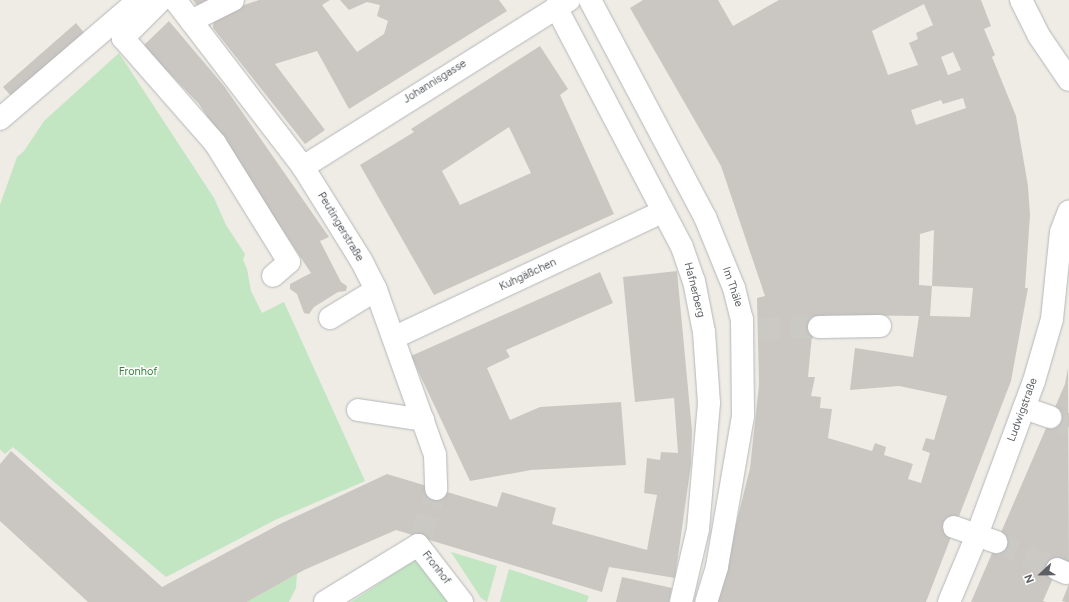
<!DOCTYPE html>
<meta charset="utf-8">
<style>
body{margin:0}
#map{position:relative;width:1069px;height:602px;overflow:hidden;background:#eeece4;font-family:Figtree,sans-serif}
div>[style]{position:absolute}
.green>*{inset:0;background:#c2e5c2}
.building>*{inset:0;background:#cac7c2}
.minor-tunnel>*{height:22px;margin-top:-11px;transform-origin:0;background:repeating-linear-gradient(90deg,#cac9c4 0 22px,transparent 0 33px)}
.roads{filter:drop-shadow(0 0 1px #b5b7bb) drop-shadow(0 0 1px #b5b7bb)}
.minor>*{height:22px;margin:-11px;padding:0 11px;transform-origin:11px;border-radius:11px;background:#fff}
span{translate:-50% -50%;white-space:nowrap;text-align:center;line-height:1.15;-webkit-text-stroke:3px #fff;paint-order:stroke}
.street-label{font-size:11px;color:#5c6064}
.park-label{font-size:11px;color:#37813b}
.north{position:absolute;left:1021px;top:554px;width:40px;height:40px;-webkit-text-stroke:3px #fff;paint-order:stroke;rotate:248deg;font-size:11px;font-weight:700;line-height:16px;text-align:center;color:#5c6064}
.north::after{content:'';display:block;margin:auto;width:14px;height:18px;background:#5c6064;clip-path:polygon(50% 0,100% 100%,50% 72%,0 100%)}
</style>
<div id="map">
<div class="green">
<i style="clip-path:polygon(119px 53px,214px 198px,226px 225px,245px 254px,243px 260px,247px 269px,251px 291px,262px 313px,284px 302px,365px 481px,275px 520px,166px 577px,13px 447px,5px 454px,0 449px,0 205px,17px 157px,24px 151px,44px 121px)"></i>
<i style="clip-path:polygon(451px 552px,497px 566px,487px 602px,481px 598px)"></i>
<i style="clip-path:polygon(416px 559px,423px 565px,448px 602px,351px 602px)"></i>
<i style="clip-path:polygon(509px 569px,589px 596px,587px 602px,500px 602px)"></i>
<i style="clip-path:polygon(297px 574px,296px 588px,289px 602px,247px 602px)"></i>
</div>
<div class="building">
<i style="clip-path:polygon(193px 0,212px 0,198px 7px)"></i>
<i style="clip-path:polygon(259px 0,330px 0,322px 5px,357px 52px,384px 34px,388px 21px,377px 16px,380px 5px,367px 2px,349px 10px,340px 0,499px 0,507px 11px,349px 109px,317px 51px,275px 64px,325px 130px,305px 144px,213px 28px,214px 15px)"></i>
<i style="clip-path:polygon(evenodd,643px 0,718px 0,733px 26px,779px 0,981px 0,991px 26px,984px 29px,995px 55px,992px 57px,1016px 116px,1028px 186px,1030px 215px,1025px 288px,1028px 288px,1011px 381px,926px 602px,717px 602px,750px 468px,759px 385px,757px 298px,765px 296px,721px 166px,630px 8px,643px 0,924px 4px,933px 25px,916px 33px,918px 39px,909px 43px,918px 65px,888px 75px,872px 31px,924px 4px,643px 0,953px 52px,961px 70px,948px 75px,941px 57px,953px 52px,643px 0,963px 98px,966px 108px,916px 125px,911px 110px,941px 100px,943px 104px,963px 98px,643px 0,934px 230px,932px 286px,973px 288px,970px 317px,930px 316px,932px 286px,919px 285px,920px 234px,934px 230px,643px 0,833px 315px,919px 316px,913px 357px,855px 348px,850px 390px,899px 386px,947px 396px,934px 440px,926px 438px,922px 450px,930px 453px,921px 483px,908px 479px,913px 464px,884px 455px,886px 447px,875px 443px,872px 451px,828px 438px,832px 409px,820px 408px,821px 397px,811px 396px,815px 377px,808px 377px,812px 335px,819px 316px,833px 315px)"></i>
<i style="clip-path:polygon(169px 21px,224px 86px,329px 237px,320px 241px,341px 282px,347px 286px,346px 291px,338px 292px,314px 307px,309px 314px,304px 313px,297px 294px,290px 289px,290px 284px,311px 273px,199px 104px,143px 46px)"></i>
<i style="clip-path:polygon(76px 23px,86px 35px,13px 98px,3px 87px)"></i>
<i style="clip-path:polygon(evenodd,540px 46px,568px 89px,560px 95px,614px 214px,434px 295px,360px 165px,414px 132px,411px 129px,540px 46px,509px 127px,531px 173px,460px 205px,442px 171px,509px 127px)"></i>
<i style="clip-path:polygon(677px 271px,692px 431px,691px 464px,675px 578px,609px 567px,602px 592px,396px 530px,304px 570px,247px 602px,88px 602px,0 521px,0 464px,11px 451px,162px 587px,280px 524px,387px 474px,497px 507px,502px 492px,556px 508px,552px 524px,647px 550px,657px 495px,644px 493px,647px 458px,660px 460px,661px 452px,678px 453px,674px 398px,635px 402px,623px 277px)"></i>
<i style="clip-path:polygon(600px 272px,613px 303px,506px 350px,510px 357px,487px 368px,510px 420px,540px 407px,621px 402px,626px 465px,531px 470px,470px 481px,411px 356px)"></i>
<i style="clip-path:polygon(1068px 368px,1069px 564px,1057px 569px,1043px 601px,1046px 602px,971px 602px,1065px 384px)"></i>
<i style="clip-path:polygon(622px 577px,672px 588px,669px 602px,616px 602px)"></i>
<i style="clip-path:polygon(1069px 584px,1069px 602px,1066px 602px,1062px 601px)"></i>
</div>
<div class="minor-tunnel">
<i style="left:758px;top:329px;width:61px;rotate:-1.9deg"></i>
<i style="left:1050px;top:417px;width:21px;rotate:23deg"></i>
<i style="left:421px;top:537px;width:50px;rotate:-72.6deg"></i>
<i style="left:996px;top:542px;width:67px;rotate:23.9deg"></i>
</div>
<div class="roads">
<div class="minor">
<i style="left:161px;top:0;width:54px;rotate:135deg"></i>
<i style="left:123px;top:38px;width:140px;rotate:48.8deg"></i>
<i style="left:215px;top:143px;width:140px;rotate:58.1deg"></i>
<i style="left:289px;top:262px;width:21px;rotate:139deg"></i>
<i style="left:175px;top:0;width:210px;rotate:52.5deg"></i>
<i style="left:303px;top:167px;width:110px;rotate:58.1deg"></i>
<i style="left:361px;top:260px;width:34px;rotate:63deg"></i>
<i style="left:376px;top:290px;width:175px;rotate:70.3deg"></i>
<i style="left:435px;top:455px;width:34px;rotate:88deg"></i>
<i style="left:590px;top:0;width:246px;rotate:62.1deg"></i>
<i style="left:705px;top:217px;width:77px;rotate:67.8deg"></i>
<i style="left:734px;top:288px;width:32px;rotate:76deg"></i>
<i style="left:742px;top:319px;width:97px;rotate:89.4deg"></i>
<i style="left:743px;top:416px;width:153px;rotate:99.8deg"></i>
<i style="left:717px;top:567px;width:37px;rotate:107deg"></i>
<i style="left:1021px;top:0;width:40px;rotate:63.4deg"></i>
<i style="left:1039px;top:36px;width:53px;rotate:55.7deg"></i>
<i style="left:556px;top:7px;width:271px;rotate:62.3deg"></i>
<i style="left:682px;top:247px;width:36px;rotate:71deg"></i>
<i style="left:694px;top:281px;width:52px;rotate:78.9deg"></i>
<i style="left:704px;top:332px;width:71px;rotate:86deg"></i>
<i style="left:709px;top:403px;width:126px;rotate:95deg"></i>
<i style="left:698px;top:529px;width:75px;rotate:103.1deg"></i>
<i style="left:191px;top:21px;width:47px;rotate:-26.6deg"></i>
<i style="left:0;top:119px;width:183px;rotate:-40.6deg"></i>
<i style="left:303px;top:167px;width:314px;rotate:-32.1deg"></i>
<i style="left:330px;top:318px;width:54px;rotate:-31.3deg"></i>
<i style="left:819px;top:327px;width:61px;rotate:-0.9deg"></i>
<i style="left:395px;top:337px;width:295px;rotate:-25.1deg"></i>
<i style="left:1024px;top:408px;width:28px;rotate:19deg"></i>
<i style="left:358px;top:410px;width:66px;rotate:8.7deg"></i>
<i style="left:954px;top:527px;width:45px;rotate:19.7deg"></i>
<i style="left:418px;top:545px;width:72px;rotate:52.3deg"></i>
<i style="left:1057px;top:569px;width:10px;rotate:24deg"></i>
<i style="left:325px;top:602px;width:109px;rotate:-31.5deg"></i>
<i style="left:949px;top:602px;width:73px;rotate:-67.3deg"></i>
<i style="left:977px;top:535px;width:164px;rotate:-69.7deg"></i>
<i style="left:1034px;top:381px;width:65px;rotate:-73.8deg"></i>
<i style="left:1052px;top:319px;width:87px;rotate:-84.1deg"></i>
<i style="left:1061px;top:232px;width:22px;rotate:-69deg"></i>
</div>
</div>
<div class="street-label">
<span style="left:435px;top:82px;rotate:-32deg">Johannisgasse</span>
<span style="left:340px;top:227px;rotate:59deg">Peutingerstraße</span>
<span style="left:528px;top:275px;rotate:-25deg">Kuhgäßchen</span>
<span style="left:732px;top:287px;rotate:71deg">Im Thäle</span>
<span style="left:694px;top:290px;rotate:76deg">Hafnerberg</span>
<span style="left:1023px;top:410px;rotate:-70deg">Ludwigstraße</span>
<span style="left:436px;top:568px;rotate:52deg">Fronhof</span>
</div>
<div class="park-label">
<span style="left:138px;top:372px">Fronhof</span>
</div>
<div class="north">N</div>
</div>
